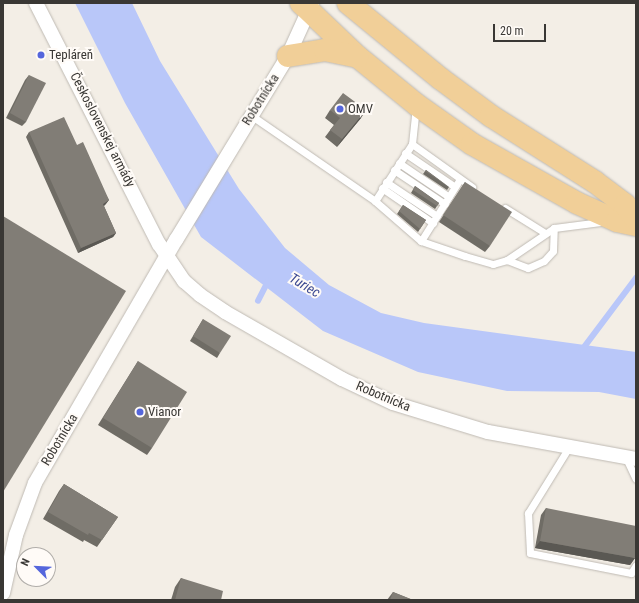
<!DOCTYPE html>
<meta charset="utf-8">
<style>
body{margin:0}
#map{position:relative;width:639px;height:603px;overflow:hidden;background:#f3eee6;font-family:"Roboto Condensed",sans-serif}
div>[style]{position:absolute}
.water>*{inset:0;background:#b9c7f9}
.stream>*{height:5.5px;margin:-2.75px;padding:0 2.75px;transform-origin:2.75px;border-radius:2.75px;background:#b9c7f9}
.roads{filter:drop-shadow(0 0 1px #bfbab3) drop-shadow(0 0 1px #bfbab3)}
.service>*{height:7px;margin:-3.5px;padding:0 3.5px;transform-origin:3.5px;border-radius:3.5px;background:#fff}
.minor>*{height:14px;margin:-7px;padding:0 7px;transform-origin:7px;border-radius:7px;background:#fff}
.primary>*{height:22px;margin:-11px;padding:0 11px;transform-origin:11px;border-radius:11px;background:#f1cf98}
.wall>*{inset:0;background:#6f6c65}
.shaded-wall>*{inset:0;background:#5a5853}
.building>*{inset:0;background:#817d76}
.dots>*{width:11px;height:11px;translate:-50% -50%;box-sizing:border-box;border:2px solid #fffbf7;border-radius:50%}
span{translate:-50% -50%;white-space:nowrap;text-align:center;line-height:1.15;-webkit-text-stroke:4px #fffbf7;paint-order:stroke}
.poi-label{font-size:13px;color:#393734}
.left{translate:0 -50%;text-align:left}
.street-label{font-size:13px;color:#393734}
.water-label{font-size:14px;color:#3c4992;font-style:italic}
.frame{position:absolute;inset:0;border:4px solid #393734;pointer-events:none}
.north{position:absolute;left:16px;top:547px;width:40px;height:40px;box-sizing:border-box;background:#fffbf7;border:1px solid #b0ada9;border-radius:50%;rotate:294deg;font-size:11px;font-weight:700;line-height:16px;text-align:center;color:#393734}
.north::after{content:'';display:block;margin:auto;width:14px;height:18px;background:#5566dc;clip-path:polygon(50% 0,100% 100%,50% 72%,0 100%)}
.scale{position:absolute;left:493px;top:24px;width:53px;height:18px;box-sizing:border-box;border:2px solid #393734;border-top:0;padding-left:5px;font-size:12px;line-height:14px;white-space:nowrap;color:#393734;-webkit-text-stroke:3px #fffbf7;paint-order:stroke}
</style>
<div id="map">
<div class="water">
<i style="clip-path:polygon(75px 3px,132px 3px,160px 61px,239px 189px,285px 248px,329px 285px,381px 313px,424px 323px,636px 352px,636px 399px,599px 392px,507px 391px,418px 372px,323px 331px,201px 237px,125px 103px)"></i>
</div>
<div class="stream">
<i style="left:258px;top:301px;width:22px;rotate:-63deg"></i>
<i style="left:582px;top:350px;width:90px;rotate:-53.1deg"></i>
</div>
<div class="roads">
<div class="service">
<i style="left:252px;top:116px;width:150px;rotate:34.6deg"></i>
<i style="left:375px;top:201px;width:61px;rotate:41deg"></i>
<i style="left:421px;top:241px;width:46px;rotate:18.8deg"></i>
<i style="left:465px;top:256px;width:29px;rotate:16deg"></i>
<i style="left:493px;top:264px;width:15px;rotate:-16deg"></i>
<i style="left:507px;top:260px;width:57px;rotate:-34.2deg"></i>
<i style="left:554px;top:228px;width:47px;rotate:-7.3deg"></i>
<i style="left:412px;top:144px;width:74px;rotate:35.6deg"></i>
<i style="left:405px;top:153px;width:60px;rotate:34.2deg"></i>
<i style="left:399px;top:163px;width:60px;rotate:34.2deg"></i>
<i style="left:394px;top:170px;width:61px;rotate:33.7deg"></i>
<i style="left:386px;top:182px;width:61px;rotate:33.7deg"></i>
<i style="left:382px;top:188px;width:62px;rotate:34.5deg"></i>
<i style="left:375px;top:201px;width:68px;rotate:-57deg"></i>
<i style="left:412px;top:144px;width:36px;rotate:-84deg"></i>
<i style="left:505px;top:208px;width:47px;rotate:32deg"></i>
<i style="left:421px;top:241px;width:73px;rotate:-57.8deg"></i>
<i style="left:507px;top:260px;width:22px;rotate:21deg"></i>
<i style="left:528px;top:268px;width:17px;rotate:-24deg"></i>
<i style="left:544px;top:261px;width:13px;rotate:-48deg"></i>
<i style="left:553px;top:251px;width:23px;rotate:-88deg"></i>
<i style="left:569px;top:447px;width:78px;rotate:121.8deg"></i>
<i style="left:528px;top:513px;width:40px;rotate:87.1deg"></i>
<i style="left:530px;top:553px;width:103px;rotate:11.2deg"></i>
<i style="left:631px;top:573px;width:9px;rotate:-58deg"></i>
<i style="left:626px;top:458px;width:23px;rotate:65deg"></i>
</div>
<div class="minor">
<i style="left:36px;top:3px;width:271px;rotate:63deg"></i>
<i style="left:159px;top:244px;width:45px;rotate:56deg"></i>
<i style="left:184px;top:281px;width:21px;rotate:41deg"></i>
<i style="left:200px;top:295px;width:30px;rotate:34deg"></i>
<i style="left:225px;top:312px;width:135px;rotate:29.8deg"></i>
<i style="left:342px;top:379px;width:56px;rotate:25.2deg"></i>
<i style="left:393px;top:403px;width:99px;rotate:17deg"></i>
<i style="left:488px;top:432px;width:150px;rotate:10.3deg"></i>
<i style="left:3px;top:593px;width:59px;rotate:-77.4deg"></i>
<i style="left:16px;top:535px;width:55px;rotate:-69.9deg"></i>
<i style="left:35px;top:483px;width:281px;rotate:-59.9deg"></i>
<i style="left:176px;top:240px;width:215px;rotate:-58.7deg"></i>
<i style="left:288px;top:56px;width:58px;rotate:-65.6deg"></i>
</div>
<div class="primary">
<i style="left:301px;top:3px;width:79px;rotate:43.5deg"></i>
<i style="left:358px;top:57px;width:76px;rotate:39.1deg"></i>
<i style="left:417px;top:105px;width:67px;rotate:35.3deg"></i>
<i style="left:472px;top:144px;width:120px;rotate:29.3deg"></i>
<i style="left:577px;top:203px;width:44px;rotate:24.2deg"></i>
<i style="left:617px;top:221px;width:19px;rotate:12deg"></i>
<i style="left:348px;top:3px;width:120px;rotate:39.3deg"></i>
<i style="left:441px;top:79px;width:62px;rotate:36.5deg"></i>
<i style="left:491px;top:116px;width:123px;rotate:32.4deg"></i>
<i style="left:595px;top:182px;width:38px;rotate:37deg"></i>
<i style="left:625px;top:205px;width:18px;rotate:52deg"></i>
<i style="left:288px;top:56px;width:37px;rotate:-9deg"></i>
<i style="left:325px;top:50px;width:33px;rotate:12deg"></i>
</div>
</div>
<div class="wall">
<i style="clip-path:polygon(29px 75px,26px 122px,22px 126px,6px 118px,25px 80px)"></i>
<i style="clip-path:polygon(330px 110px,361px 118px,337px 147px,325px 137px,334px 125px,325px 118px)"></i>
<i style="clip-path:polygon(29px 132px,77px 145px,109px 200px,104px 206px,116px 233px,113px 237px,78px 253px,26px 137px)"></i>
<i style="clip-path:polygon(426px 170px,449px 187px,447px 190px,423px 174px)"></i>
<i style="clip-path:polygon(465px 182px,490px 246px,485px 252px,439px 222px)"></i>
<i style="clip-path:polygon(415px 186px,439px 203px,435px 209px,411px 193px)"></i>
<i style="clip-path:polygon(403px 205px,426px 220px,418px 232px,397px 214px)"></i>
<i style="clip-path:polygon(203px 319px,220px 353px,217px 358px,190px 341px)"></i>
<i style="clip-path:polygon(138px 361px,152px 448px,147px 455px,98px 425px)"></i>
<i style="clip-path:polygon(64px 484px,118px 517px,97px 547px,84px 540px,83px 542px,43px 519px,59px 491px)"></i>
<i style="clip-path:polygon(546px 508px,635px 558px,630px 565px,535px 548px,541px 515px)"></i>
<i style="clip-path:polygon(181px 578px,221px 600px,171px 600px,175px 587px)"></i>
<i style="clip-path:polygon(393px 592px,413px 600px,387px 600px)"></i>
</div>
<div class="shaded-wall">
<i style="clip-path:polygon(366px 110px,361px 118px,337px 147px,342px 139px)"></i>
<i style="clip-path:polygon(109px 200px,105px 205px,100px 208px,103px 204px)"></i>
<i style="clip-path:polygon(116px 233px,113px 237px,78px 253px,81px 248px)"></i>
<i style="clip-path:polygon(540px 541px,635px 558px,630px 565px,535px 548px)"></i>
</div>
<div class="building">
<i style="clip-path:polygon(29px 75px,46px 83px,26px 122px,10px 113px)"></i>
<i style="clip-path:polygon(343px 93px,366px 110px,342px 139px,330px 130px,340px 118px,330px 110px)"></i>
<i style="clip-path:polygon(64px 117px,77px 145px,83px 142px,109px 200px,103px 204px,116px 233px,81px 248px,29px 132px)"></i>
<i style="clip-path:polygon(426px 170px,449px 187px,425px 171px)"></i>
<i style="clip-path:polygon(465px 182px,512px 212px,490px 246px,443px 215px)"></i>
<i style="clip-path:polygon(415px 186px,439px 203px,437px 206px,413px 190px)"></i>
<i style="clip-path:polygon(403px 205px,426px 220px,420px 229px,399px 211px)"></i>
<i style="clip-path:polygon(3px 216px,126px 291px,3px 492px)"></i>
<i style="clip-path:polygon(203px 319px,231px 336px,220px 353px,193px 336px)"></i>
<i style="clip-path:polygon(138px 361px,187px 392px,152px 448px,103px 418px)"></i>
<i style="clip-path:polygon(64px 484px,118px 517px,102px 540px,89px 533px,88px 535px,48px 512px)"></i>
<i style="clip-path:polygon(546px 508px,636px 526px,636px 554px,635px 558px,540px 541px)"></i>
<i style="clip-path:polygon(181px 578px,223px 591px,221px 600px,175px 600px)"></i>
<i style="clip-path:polygon(393px 592px,413px 600px,390px 600px)"></i>
</div>
<div class="dots">
<i style="left:41px;top:55px;background:#5566dc"></i>
<i style="left:340px;top:109px;background:#5566dc"></i>
<i style="left:140px;top:412px;background:#5566dc"></i>
</div>
<div class="poi-label">
<span class="left" style="left:49px;top:55px">Tepláreň</span>
<span class="left" style="left:348px;top:109px">OMV</span>
<span class="left" style="left:148px;top:412px">Vianor</span>
</div>
<div class="street-label">
<span style="left:261px;top:100px;rotate:-58deg">Robotnícka</span>
<span style="left:102px;top:130px;rotate:63deg">Československej armády</span>
<span style="left:383px;top:397px;rotate:23deg">Robotnícka</span>
<span style="left:60px;top:440px;rotate:-59deg">Robotnícka</span>
</div>
<div class="water-label">
<span style="left:305px;top:285px;rotate:31deg">Turiec</span>
</div>
<div class="frame"></div>
<div class="north">N</div>
<div class="scale">20 m</div>
</div>
